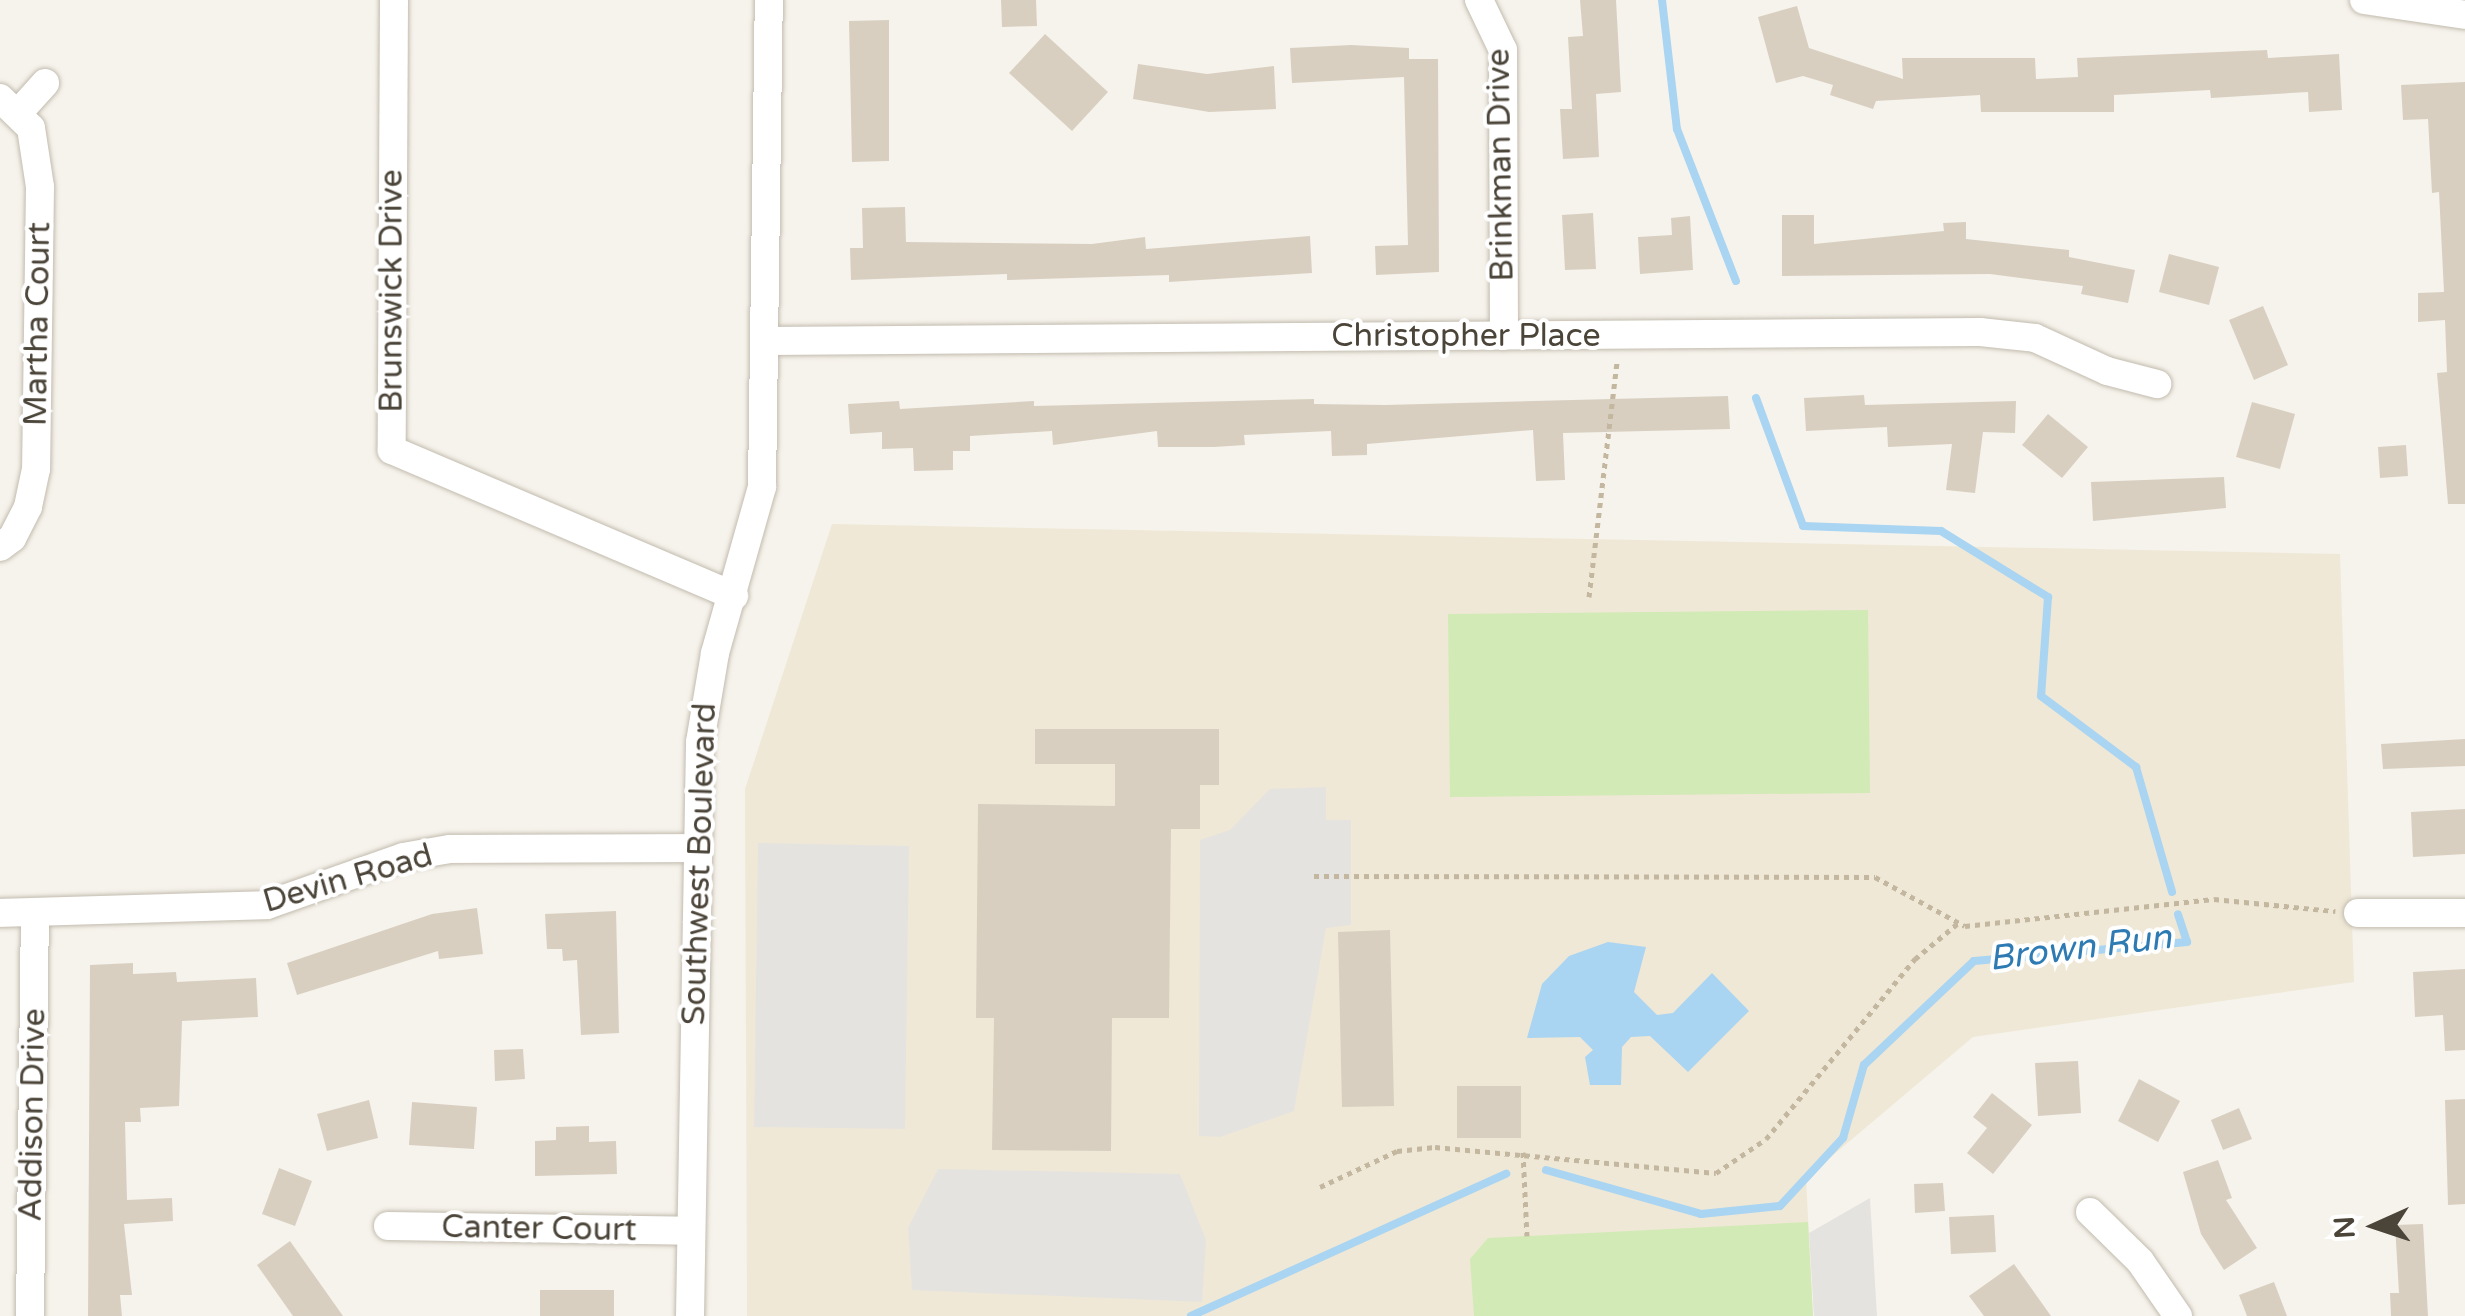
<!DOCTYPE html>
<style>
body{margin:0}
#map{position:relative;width:2465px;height:1316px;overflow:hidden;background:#f6f3ec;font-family:"Varela Round",sans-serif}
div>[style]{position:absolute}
.education>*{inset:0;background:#efe8d6}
.green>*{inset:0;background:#d2eab5}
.parking>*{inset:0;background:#e5e3e0}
.water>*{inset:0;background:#a9d4f2}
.stream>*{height:8px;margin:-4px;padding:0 4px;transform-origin:4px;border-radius:4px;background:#a9d4f2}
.building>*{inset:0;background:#d8cfc1}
.path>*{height:5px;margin-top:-2.5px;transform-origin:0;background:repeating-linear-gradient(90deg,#c4b79f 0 5px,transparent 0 10px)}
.roads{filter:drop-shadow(0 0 2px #c2bbae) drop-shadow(0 0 2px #c2bbae)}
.minor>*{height:28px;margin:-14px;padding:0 14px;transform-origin:14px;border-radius:14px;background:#fff}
span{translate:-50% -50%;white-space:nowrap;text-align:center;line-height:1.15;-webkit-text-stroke:8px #fff;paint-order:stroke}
.street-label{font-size:32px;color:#4b4439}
.water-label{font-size:35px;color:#2e7ab2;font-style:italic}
.north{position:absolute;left:2325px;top:1176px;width:100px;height:100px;-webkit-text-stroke:8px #fff;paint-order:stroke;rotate:267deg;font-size:28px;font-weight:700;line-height:40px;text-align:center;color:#4b4439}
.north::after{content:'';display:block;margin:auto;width:35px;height:45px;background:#4b4439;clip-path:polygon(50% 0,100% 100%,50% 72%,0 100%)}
</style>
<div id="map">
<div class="education">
<i style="clip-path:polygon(832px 524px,2340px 554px,2354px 982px,1973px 1037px,1806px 1178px,1813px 1316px,747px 1316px,745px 789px)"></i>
</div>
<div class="green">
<i style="clip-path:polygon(1868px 610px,1870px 793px,1450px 797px,1448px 614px)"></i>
<i style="clip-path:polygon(1808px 1222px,1813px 1316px,1474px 1316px,1470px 1259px,1488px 1238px)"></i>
</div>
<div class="parking">
<i style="clip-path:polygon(1326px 787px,1326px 820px,1351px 820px,1351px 925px,1326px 928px,1294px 1111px,1220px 1137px,1199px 1136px,1200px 840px,1230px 830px,1270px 789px)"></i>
<i style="clip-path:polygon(758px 843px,909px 846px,905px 1129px,754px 1127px)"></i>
<i style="clip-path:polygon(938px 1169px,1180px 1174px,1206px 1240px,1202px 1302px,912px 1290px,908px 1228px)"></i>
<i style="clip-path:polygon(1870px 1198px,1877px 1316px,1814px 1316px,1809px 1233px)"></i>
</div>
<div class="water">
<i style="clip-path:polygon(1608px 942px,1646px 947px,1634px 992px,1657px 1015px,1673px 1013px,1712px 973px,1749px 1011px,1688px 1072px,1650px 1036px,1631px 1037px,1622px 1047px,1621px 1085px,1590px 1085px,1585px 1057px,1593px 1050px,1580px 1037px,1527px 1038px,1542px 984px,1569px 956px)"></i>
</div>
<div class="stream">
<i style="left:1662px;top:0;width:130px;rotate:83.4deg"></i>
<i style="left:1677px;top:129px;width:163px;rotate:68.8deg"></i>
<i style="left:1756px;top:398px;width:136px;rotate:69.8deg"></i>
<i style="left:1803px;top:526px;width:138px;rotate:2.1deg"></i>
<i style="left:1941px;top:531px;width:126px;rotate:31.7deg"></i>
<i style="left:2048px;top:597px;width:99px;rotate:94deg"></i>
<i style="left:2041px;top:696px;width:119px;rotate:36.8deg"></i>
<i style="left:2136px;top:767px;width:130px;rotate:73.9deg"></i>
<i style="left:1546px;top:1170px;width:161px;rotate:15.8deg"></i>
<i style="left:1701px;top:1214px;width:79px;rotate:-5.8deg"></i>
<i style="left:1780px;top:1206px;width:93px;rotate:-47.2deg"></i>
<i style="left:1843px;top:1138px;width:76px;rotate:-74deg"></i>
<i style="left:1864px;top:1065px;width:151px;rotate:-43.4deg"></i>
<i style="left:1974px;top:961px;width:214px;rotate:-5.1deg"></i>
<i style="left:2187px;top:942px;width:29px;rotate:-108deg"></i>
<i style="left:1191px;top:1316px;width:346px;rotate:-24.3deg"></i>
</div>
<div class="building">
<i style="clip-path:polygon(1001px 0,1036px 0,1037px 26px,1002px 27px)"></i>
<i style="clip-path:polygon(1580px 0,1616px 0,1621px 92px,1596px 94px,1599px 157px,1563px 159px,1560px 109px,1572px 109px,1568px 37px,1583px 36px)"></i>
<i style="clip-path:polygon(1797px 6px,1809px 48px,1903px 79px,1902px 58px,2035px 58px,2036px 79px,2078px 77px,2077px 58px,2267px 50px,2268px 58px,2339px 54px,2342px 110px,2309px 112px,2308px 92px,2211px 98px,2210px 90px,2114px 95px,2114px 112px,1981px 112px,1980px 95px,1876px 101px,1873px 109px,1830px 95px,1833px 85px,1803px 76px,1776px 83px,1758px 17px)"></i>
<i style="clip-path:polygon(889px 20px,889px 161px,852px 162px,849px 21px)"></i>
<i style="clip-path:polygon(1045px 34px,1108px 92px,1072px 131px,1009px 73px)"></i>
<i style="clip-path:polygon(1351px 45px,1409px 48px,1409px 59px,1438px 59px,1439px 272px,1376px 275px,1375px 246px,1408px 245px,1404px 77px,1292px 83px,1290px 48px)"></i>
<i style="clip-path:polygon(1138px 64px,1207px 74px,1274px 66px,1276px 109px,1209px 112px,1133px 99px)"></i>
<i style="clip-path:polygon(2465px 82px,2465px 504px,2448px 504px,2437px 373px,2447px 372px,2445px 320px,2418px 322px,2418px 293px,2444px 292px,2439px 192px,2432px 193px,2428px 119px,2403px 120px,2401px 85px)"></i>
<i style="clip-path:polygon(905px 207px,906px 242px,1092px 244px,1145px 237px,1146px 249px,1310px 236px,1312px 273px,1169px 282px,1169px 275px,1007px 280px,1007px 274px,851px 280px,850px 248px,863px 248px,862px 208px)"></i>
<i style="clip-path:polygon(1593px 213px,1596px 269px,1565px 270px,1562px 215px)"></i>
<i style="clip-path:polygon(1782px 215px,1814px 215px,1814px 244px,1944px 231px,1943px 223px,1966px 222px,1966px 239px,2069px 250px,2069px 257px,2135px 270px,2128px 303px,2081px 294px,2083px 286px,1990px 274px,1782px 276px)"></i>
<i style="clip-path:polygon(1690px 216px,1693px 270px,1640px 274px,1638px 237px,1672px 235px,1671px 218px)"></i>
<i style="clip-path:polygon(2169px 254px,2219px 267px,2209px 305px,2159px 292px)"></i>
<i style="clip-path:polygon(2263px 306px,2288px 365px,2254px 380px,2229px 320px)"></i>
<i style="clip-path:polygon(1864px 395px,1865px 405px,2016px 401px,2015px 433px,1983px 432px,1975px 493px,1946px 490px,1952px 444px,1888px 447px,1887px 427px,1806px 431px,1804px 398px)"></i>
<i style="clip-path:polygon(1728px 396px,1730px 429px,1563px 433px,1565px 480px,1536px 481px,1533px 430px,1367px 444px,1367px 455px,1332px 456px,1331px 431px,1244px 435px,1245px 445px,1214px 447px,1158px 447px,1157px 431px,1053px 445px,1052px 431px,970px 436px,970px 451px,953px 451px,953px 470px,914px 471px,913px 448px,882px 449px,882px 432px,850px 434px,848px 404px,899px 401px,900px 409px,1034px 401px,1034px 406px,1314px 399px,1314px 404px,1385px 405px)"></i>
<i style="clip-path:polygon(2252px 402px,2295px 414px,2280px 469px,2236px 457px)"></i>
<i style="clip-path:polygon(2048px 414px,2088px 447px,2062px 478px,2022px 445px)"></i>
<i style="clip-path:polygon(2406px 445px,2408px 476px,2380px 478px,2378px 447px)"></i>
<i style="clip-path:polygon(2224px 477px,2226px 508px,2093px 521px,2091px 482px)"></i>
<i style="clip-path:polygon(1035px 729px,1219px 729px,1219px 785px,1200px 785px,1200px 829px,1171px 829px,1169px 1018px,1112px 1018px,1111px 1151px,992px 1150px,994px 1018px,976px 1018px,978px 804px,1115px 806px,1115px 764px,1035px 764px)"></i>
<i style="clip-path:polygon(2465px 739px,2465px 766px,2383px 769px,2381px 744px)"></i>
<i style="clip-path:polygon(2465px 809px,2465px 854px,2413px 857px,2411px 812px)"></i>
<i style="clip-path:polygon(477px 908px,483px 954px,439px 959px,438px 951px,297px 995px,287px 963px,432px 914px)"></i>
<i style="clip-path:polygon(616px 911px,619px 1033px,581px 1035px,577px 960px,563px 961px,562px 949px,547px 949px,545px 914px)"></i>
<i style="clip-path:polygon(1390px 930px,1394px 1106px,1342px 1107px,1338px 932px)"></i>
<i style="clip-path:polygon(133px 963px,133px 974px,176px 972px,177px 982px,256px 978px,258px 1017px,182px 1021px,179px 1106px,140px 1108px,141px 1122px,125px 1122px,127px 1200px,172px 1198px,173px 1221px,124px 1224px,132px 1295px,120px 1295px,122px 1316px,88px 1316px,90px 965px)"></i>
<i style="clip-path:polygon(2465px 969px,2465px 1050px,2445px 1051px,2443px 1015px,2415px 1017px,2413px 972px)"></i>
<i style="clip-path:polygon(523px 1049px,525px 1079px,495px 1081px,494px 1050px)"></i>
<i style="clip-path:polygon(2078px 1061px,2081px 1113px,2038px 1116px,2035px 1063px)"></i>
<i style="clip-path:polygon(2139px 1079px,2180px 1101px,2158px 1142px,2118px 1121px)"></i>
<i style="clip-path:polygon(1457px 1086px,1521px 1086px,1521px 1138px,1457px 1138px)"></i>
<i style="clip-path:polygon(1992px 1093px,2032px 1125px,1993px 1174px,1967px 1153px,1987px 1128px,1973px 1117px)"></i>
<i style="clip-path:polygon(2465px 1099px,2465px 1204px,2448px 1205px,2445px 1100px)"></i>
<i style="clip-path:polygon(369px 1100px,378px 1138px,327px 1151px,317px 1114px)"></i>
<i style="clip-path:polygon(412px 1102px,477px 1107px,474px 1149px,409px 1145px)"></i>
<i style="clip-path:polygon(2239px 1108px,2252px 1139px,2223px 1150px,2211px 1120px)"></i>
<i style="clip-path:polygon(589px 1126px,589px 1142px,616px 1141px,617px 1174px,535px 1176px,535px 1141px,556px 1140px,556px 1127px)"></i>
<i style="clip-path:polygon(2218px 1160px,2232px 1198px,2226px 1200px,2257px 1248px,2224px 1270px,2201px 1234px,2183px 1172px)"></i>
<i style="clip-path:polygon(279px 1168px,312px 1181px,295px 1226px,262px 1214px)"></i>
<i style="clip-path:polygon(1943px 1183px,1945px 1211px,1915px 1213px,1914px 1184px)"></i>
<i style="clip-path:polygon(1994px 1215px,1996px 1252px,1951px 1254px,1949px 1217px)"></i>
<i style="clip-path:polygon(2423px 1224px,2428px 1316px,2391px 1316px,2390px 1293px,2399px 1293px,2395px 1225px)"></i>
<i style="clip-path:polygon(290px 1241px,343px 1316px,293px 1316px,257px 1265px)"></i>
<i style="clip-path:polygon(2014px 1264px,2051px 1316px,1984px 1316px,1969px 1296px)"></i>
<i style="clip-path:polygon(2274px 1282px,2287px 1316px,2247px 1316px,2239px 1295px)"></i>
<i style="clip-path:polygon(540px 1290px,614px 1290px,614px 1316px,540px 1316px)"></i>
</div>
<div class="path">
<i style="left:1589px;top:597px;width:237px;rotate:-83.2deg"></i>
<i style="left:1314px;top:876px;width:561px;rotate:0.1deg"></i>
<i style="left:1875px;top:877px;width:102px;rotate:28.6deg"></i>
<i style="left:1965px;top:926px;width:250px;rotate:-6.2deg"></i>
<i style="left:2214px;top:899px;width:122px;rotate:5.7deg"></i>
<i style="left:1523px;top:1152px;width:84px;rotate:87.3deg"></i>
<i style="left:1320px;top:1187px;width:85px;rotate:-25.1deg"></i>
<i style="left:1397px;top:1151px;width:38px;rotate:-6deg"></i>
<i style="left:1435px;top:1147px;width:282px;rotate:5.3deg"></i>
<i style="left:1716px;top:1173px;width:60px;rotate:-34.2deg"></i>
<i style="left:1766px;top:1139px;width:234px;rotate:-50.4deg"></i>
<i style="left:1915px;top:959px;width:55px;rotate:-39.8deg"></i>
</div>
<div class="roads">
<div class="minor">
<i style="left:394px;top:0;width:450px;rotate:90.3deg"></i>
<i style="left:392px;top:450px;width:372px;rotate:23.1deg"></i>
<i style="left:1479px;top:0;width:55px;rotate:64.4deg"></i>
<i style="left:1503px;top:50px;width:286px;rotate:89.8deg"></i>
<i style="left:2364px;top:0;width:102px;rotate:8.4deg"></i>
<i style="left:0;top:98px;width:43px;rotate:44.1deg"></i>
<i style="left:31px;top:128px;width:60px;rotate:81.3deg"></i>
<i style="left:40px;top:187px;width:282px;rotate:90.8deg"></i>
<i style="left:36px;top:469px;width:39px;rotate:102deg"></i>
<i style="left:28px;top:507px;width:35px;rotate:117deg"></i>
<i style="left:12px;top:538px;width:15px;rotate:143deg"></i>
<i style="left:19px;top:112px;width:39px;rotate:-48deg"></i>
<i style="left:767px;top:341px;width:1213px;rotate:-0.43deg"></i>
<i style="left:1980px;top:332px;width:55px;rotate:6.2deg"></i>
<i style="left:2035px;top:338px;width:79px;rotate:24.6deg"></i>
<i style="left:2107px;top:371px;width:52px;rotate:14.6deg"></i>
<i style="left:0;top:913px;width:267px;rotate:-1.7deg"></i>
<i style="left:267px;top:905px;width:144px;rotate:-19.4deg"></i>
<i style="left:403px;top:857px;width:48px;rotate:-9.7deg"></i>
<i style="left:450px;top:849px;width:245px;rotate:-0.2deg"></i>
<i style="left:2358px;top:913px;width:107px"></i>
<i style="left:2090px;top:1212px;width:70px;rotate:44.4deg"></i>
<i style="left:2140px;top:1261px;width:67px;rotate:55.4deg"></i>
<i style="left:388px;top:1226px;width:303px;rotate:0.9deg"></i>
<i style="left:30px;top:1316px;width:403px;rotate:-89.3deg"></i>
<i style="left:690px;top:1316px;width:574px;rotate:-89deg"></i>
<i style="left:700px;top:742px;width:90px;rotate:-80.4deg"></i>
<i style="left:715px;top:653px;width:173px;rotate:-74.2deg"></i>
<i style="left:762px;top:487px;width:487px;rotate:-89.2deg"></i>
</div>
</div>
<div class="street-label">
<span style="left:1501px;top:165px;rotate:-91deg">Brinkman Drive</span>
<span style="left:392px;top:291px;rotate:-90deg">Brunswick Drive</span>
<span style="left:38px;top:324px;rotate:-89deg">Martha Court</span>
<span style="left:1466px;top:336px">Christopher Place</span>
<span style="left:700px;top:864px;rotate:-88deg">Southwest Boulevard</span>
<span style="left:348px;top:879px;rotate:-16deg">Devin Road</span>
<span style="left:33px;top:1115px;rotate:-89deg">Addison Drive</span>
<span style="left:539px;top:1229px;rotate:1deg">Canter Court</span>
</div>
<div class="water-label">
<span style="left:2080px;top:948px;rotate:-7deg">Brown Run</span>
</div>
<div class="north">N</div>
</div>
